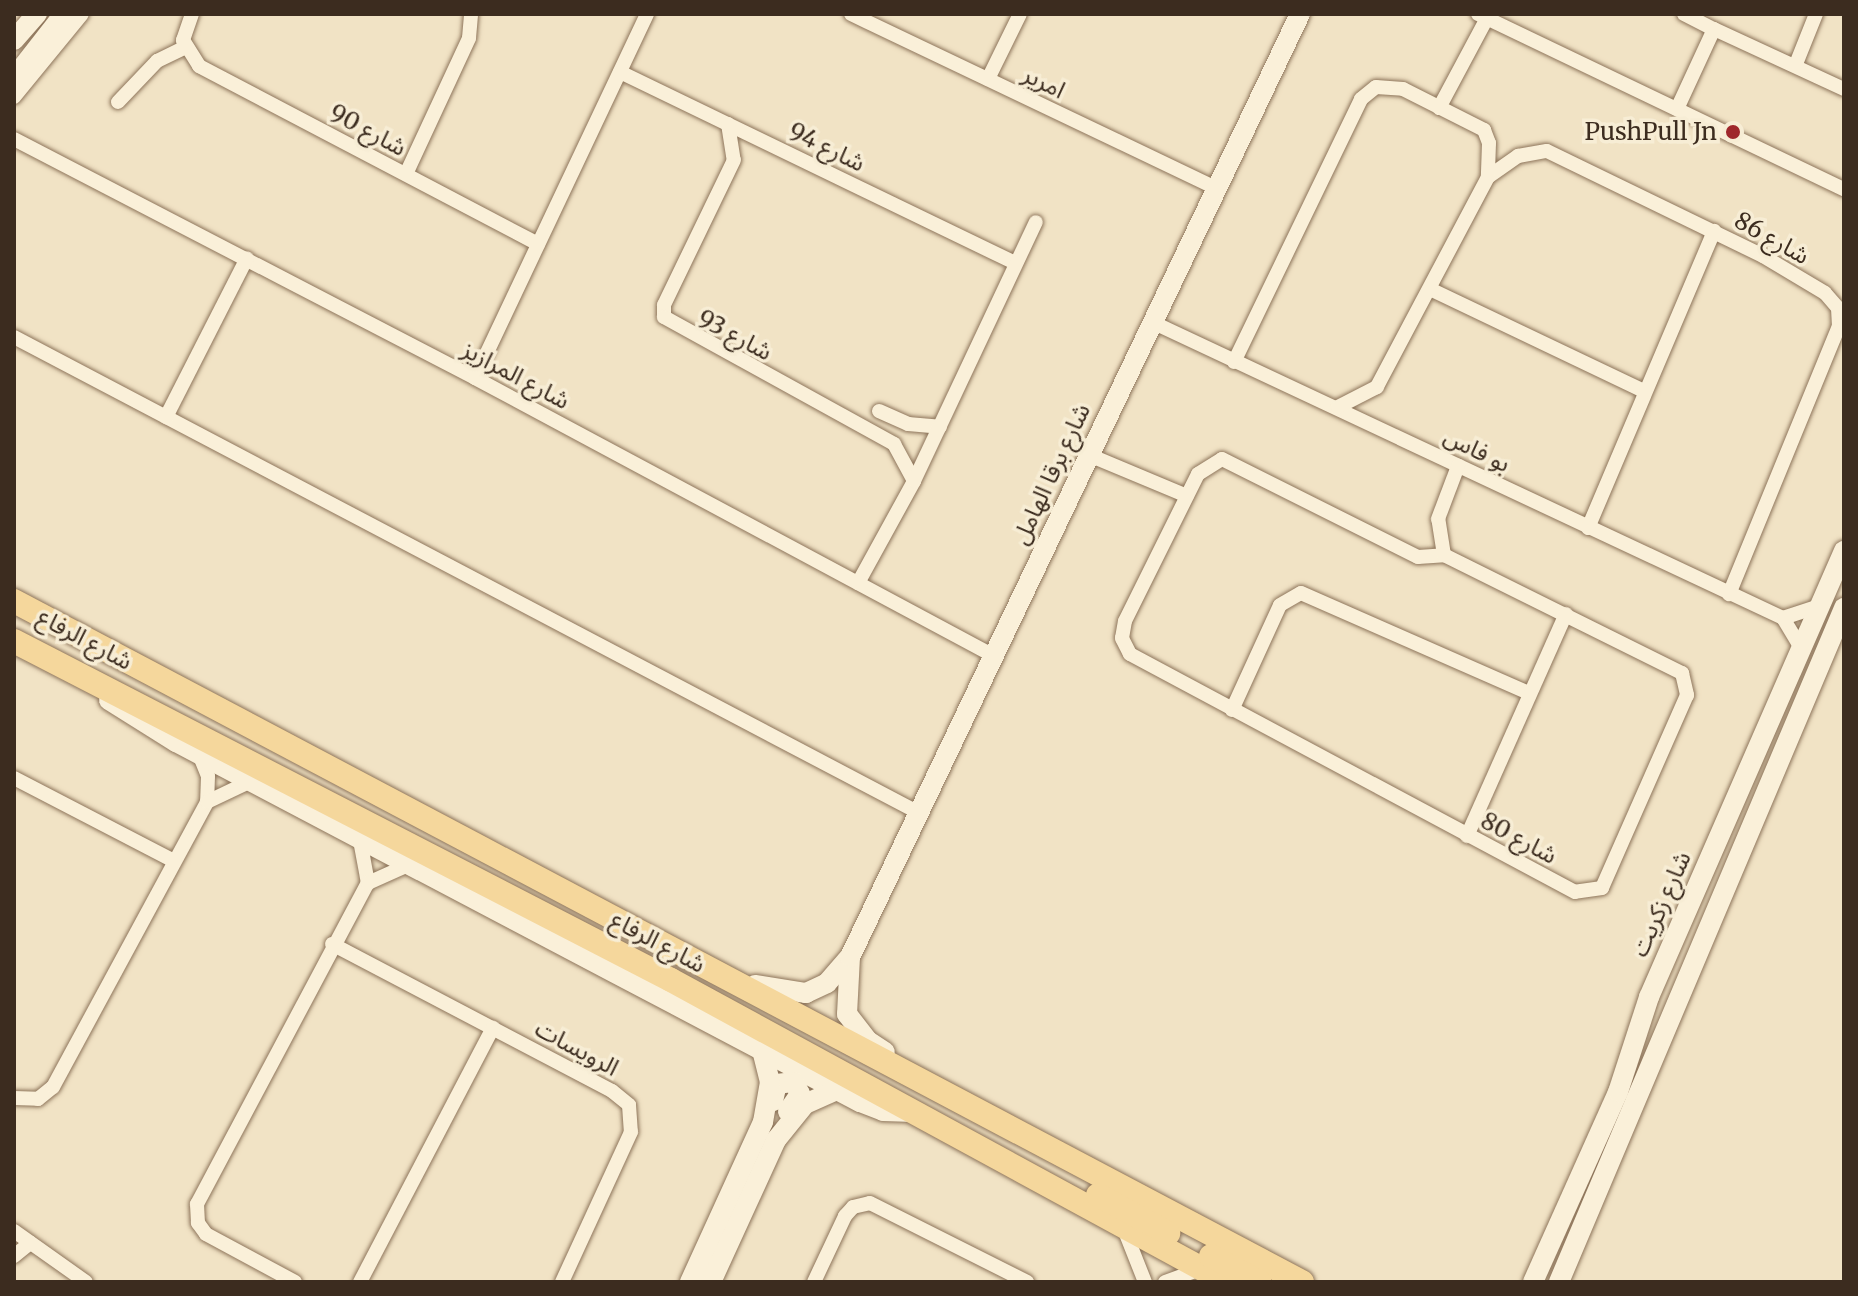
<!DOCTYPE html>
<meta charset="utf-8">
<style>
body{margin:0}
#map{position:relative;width:1858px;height:1296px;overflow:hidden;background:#f1e3c5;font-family:Merriweather,"Noto Sans Arabic",serif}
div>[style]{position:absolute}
.roads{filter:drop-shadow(0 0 2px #8d745a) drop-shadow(0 0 2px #8d745a)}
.street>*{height:14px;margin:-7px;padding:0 7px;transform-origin:7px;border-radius:7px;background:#faf0d9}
.secondary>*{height:20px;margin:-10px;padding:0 10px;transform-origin:10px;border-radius:10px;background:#faf0d9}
.primary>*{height:24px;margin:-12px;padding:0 12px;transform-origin:12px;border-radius:12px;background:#f5d79c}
.dots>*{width:22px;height:22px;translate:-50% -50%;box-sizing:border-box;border:4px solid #f7edd5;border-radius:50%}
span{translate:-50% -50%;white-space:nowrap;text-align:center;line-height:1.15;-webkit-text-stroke:7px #f7edd5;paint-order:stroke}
.street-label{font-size:24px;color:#3c2c1f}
.poi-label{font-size:24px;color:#3c2c1f}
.right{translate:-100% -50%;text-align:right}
.frame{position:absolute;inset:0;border:16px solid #3c2c1f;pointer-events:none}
</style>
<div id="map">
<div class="roads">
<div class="street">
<i style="left:192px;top:14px;width:28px;rotate:109deg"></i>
<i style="left:183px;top:40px;width:31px;rotate:58deg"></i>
<i style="left:199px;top:66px;width:383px;rotate:27.7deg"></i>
<i style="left:851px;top:14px;width:407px;rotate:25.5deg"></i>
<i style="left:1478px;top:14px;width:406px;rotate:25.6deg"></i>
<i style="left:1684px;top:14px;width:34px;rotate:27deg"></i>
<i style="left:1796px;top:64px;width:54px;rotate:-68.2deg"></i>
<i style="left:620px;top:72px;width:439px;rotate:25.8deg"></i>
<i style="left:988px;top:79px;width:72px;rotate:-63.8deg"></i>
<i style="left:14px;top:97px;width:107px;rotate:-50.7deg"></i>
<i style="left:118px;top:102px;width:57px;rotate:-46.4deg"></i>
<i style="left:157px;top:61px;width:30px;rotate:-26deg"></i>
<i style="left:1439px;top:108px;width:102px;rotate:-61.9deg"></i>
<i style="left:1677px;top:109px;width:88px;rotate:-65.2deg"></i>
<i style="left:1714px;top:29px;width:143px;rotate:24.8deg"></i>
<i style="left:728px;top:124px;width:36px;rotate:81deg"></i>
<i style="left:734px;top:160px;width:161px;rotate:115.8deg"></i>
<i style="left:664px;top:305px;width:12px;rotate:90deg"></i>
<i style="left:664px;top:317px;width:263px;rotate:28.9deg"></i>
<i style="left:894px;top:444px;width:42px;rotate:61.6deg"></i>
<i style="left:14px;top:139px;width:519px;rotate:27.4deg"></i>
<i style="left:475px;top:378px;width:589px;rotate:28.18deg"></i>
<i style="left:406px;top:174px;width:150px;rotate:-65.1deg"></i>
<i style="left:469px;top:38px;width:24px;rotate:-85deg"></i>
<i style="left:1488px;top:177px;width:37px;rotate:-35deg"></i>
<i style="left:1518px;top:156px;width:29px;rotate:-10deg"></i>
<i style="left:1547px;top:151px;width:240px;rotate:25.9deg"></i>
<i style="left:1763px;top:256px;width:72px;rotate:30.8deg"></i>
<i style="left:1825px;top:293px;width:20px;rotate:49deg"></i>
<i style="left:1838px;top:308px;width:18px;rotate:87deg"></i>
<i style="left:1839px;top:326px;width:290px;rotate:112.3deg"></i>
<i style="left:1432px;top:290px;width:235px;rotate:25.5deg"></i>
<i style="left:1152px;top:322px;width:697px;rotate:25.13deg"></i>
<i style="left:1783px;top:618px;width:37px;rotate:59deg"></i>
<i style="left:14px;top:337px;width:1023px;rotate:27.74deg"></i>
<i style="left:1234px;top:362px;width:292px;rotate:-64.2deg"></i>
<i style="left:1361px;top:99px;width:19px;rotate:-39deg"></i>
<i style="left:1376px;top:87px;width:27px;rotate:4deg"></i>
<i style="left:1403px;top:89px;width:91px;rotate:26.8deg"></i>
<i style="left:1484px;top:130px;width:14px;rotate:69deg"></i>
<i style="left:1489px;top:143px;width:34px;rotate:92deg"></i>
<i style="left:1488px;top:177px;width:238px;rotate:117.9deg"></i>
<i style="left:1377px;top:387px;width:44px;rotate:152.9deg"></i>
<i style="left:475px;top:378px;width:403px;rotate:-64.7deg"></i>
<i style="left:879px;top:411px;width:32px;rotate:24deg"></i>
<i style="left:908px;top:424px;width:32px;rotate:5deg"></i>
<i style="left:166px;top:417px;width:178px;rotate:-63deg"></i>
<i style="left:1089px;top:455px;width:106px;rotate:22.7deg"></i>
<i style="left:1222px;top:459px;width:219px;rotate:26.6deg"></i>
<i style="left:1418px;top:557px;width:26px;rotate:-4deg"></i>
<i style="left:1444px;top:555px;width:266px;rotate:26.4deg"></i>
<i style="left:1682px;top:673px;width:23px;rotate:77deg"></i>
<i style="left:1687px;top:695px;width:211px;rotate:113.8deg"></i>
<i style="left:1602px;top:888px;width:27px;rotate:172deg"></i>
<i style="left:1575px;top:892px;width:505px;rotate:-151.86deg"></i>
<i style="left:1130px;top:654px;width:18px;rotate:-117deg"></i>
<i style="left:1122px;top:638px;width:17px;rotate:-80deg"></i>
<i style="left:1125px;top:621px;width:164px;rotate:-63.6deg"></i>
<i style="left:1198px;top:474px;width:28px;rotate:-32deg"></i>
<i style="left:1588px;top:528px;width:323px;rotate:-67deg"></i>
<i style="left:1444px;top:555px;width:36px;rotate:-99deg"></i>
<i style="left:1438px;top:519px;width:57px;rotate:-69.3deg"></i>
<i style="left:858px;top:583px;width:116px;rotate:-61.2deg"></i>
<i style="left:914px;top:481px;width:286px;rotate:-64.8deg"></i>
<i style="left:1783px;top:618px;width:41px;rotate:-18.4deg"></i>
<i style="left:1232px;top:710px;width:115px;rotate:-65.4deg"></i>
<i style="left:1280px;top:605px;width:24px;rotate:-30deg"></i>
<i style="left:1301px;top:593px;width:249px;rotate:23.7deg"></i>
<i style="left:199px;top:754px;width:24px;rotate:68deg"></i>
<i style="left:208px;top:776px;width:26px;rotate:92deg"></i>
<i style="left:14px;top:778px;width:178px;rotate:27.4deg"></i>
<i style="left:1467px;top:836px;width:243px;rotate:-66deg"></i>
<i style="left:360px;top:840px;width:44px;rotate:79.5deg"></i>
<i style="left:332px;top:944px;width:316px;rotate:27.7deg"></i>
<i style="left:612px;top:1091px;width:22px;rotate:39deg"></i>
<i style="left:629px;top:1105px;width:27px;rotate:86deg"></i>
<i style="left:631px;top:1132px;width:165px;rotate:114.7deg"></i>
<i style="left:14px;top:1098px;width:24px;rotate:2deg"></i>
<i style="left:38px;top:1099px;width:19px;rotate:-39deg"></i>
<i style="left:53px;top:1087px;width:324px;rotate:-61.6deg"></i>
<i style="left:207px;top:802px;width:49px;rotate:-25.5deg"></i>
<i style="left:1124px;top:1229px;width:57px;rotate:68.4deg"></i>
<i style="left:14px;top:1231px;width:88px;rotate:35.3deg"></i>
<i style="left:14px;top:1256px;width:21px;rotate:-39deg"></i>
<i style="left:295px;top:1282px;width:101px;rotate:-151.7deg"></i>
<i style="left:206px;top:1234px;width:14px;rotate:-126deg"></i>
<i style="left:198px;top:1223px;width:19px;rotate:-93deg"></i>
<i style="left:197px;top:1204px;width:364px;rotate:-62deg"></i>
<i style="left:368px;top:883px;width:44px;rotate:-24.2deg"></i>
<i style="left:360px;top:1282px;width:287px;rotate:-62.4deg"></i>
<i style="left:814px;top:1282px;width:73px;rotate:-64.8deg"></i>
<i style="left:845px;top:1216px;width:12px;rotate:-48deg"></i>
<i style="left:853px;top:1207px;width:17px;rotate:-13deg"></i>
<i style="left:870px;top:1203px;width:176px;rotate:26.7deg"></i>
<i style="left:1165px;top:1282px;width:38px;rotate:-20deg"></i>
</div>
<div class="secondary">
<i style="left:14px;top:40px;width:35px;rotate:-49deg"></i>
<i style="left:14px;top:78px;width:81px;rotate:-52deg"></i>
<i style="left:109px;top:700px;width:79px;rotate:32.1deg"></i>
<i style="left:176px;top:742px;width:773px;rotate:27.76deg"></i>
<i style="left:860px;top:1102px;width:25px;rotate:21deg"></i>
<i style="left:883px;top:1111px;width:31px;rotate:2deg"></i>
<i style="left:850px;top:957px;width:57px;rotate:93deg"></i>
<i style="left:847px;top:1014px;width:34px;rotate:52deg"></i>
<i style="left:868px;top:1041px;width:20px;rotate:33deg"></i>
<i style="left:755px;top:985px;width:52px;rotate:8.9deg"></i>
<i style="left:806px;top:993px;width:23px;rotate:-25deg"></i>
<i style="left:827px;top:983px;width:35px;rotate:-49deg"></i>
<i style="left:850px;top:957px;width:1045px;rotate:-64.49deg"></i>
<i style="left:773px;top:1101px;width:17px;rotate:-77deg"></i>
<i style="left:777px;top:1084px;width:17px;rotate:-7deg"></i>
<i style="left:794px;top:1082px;width:13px;rotate:63deg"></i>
<i style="left:800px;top:1094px;width:21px;rotate:125deg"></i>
<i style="left:690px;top:1282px;width:176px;rotate:-65.5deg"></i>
<i style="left:763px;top:1122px;width:41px;rotate:-80.1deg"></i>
<i style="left:770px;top:1082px;width:34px;rotate:-104deg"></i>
<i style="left:711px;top:1282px;width:156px;rotate:-65.4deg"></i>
<i style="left:776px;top:1140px;width:46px;rotate:-51.1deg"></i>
<i style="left:805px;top:1104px;width:35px;rotate:-24deg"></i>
<i style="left:1533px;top:1282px;width:208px;rotate:-65.9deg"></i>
<i style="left:1618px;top:1092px;width:100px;rotate:-71.9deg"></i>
<i style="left:1649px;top:997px;width:487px;rotate:-66.4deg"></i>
<i style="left:1559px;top:1282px;width:732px;rotate:-67.08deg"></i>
</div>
<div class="primary">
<i style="left:14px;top:601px;width:1457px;rotate:27.87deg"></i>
<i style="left:14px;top:641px;width:739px;rotate:27.29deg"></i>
<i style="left:671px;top:980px;width:632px;rotate:28.55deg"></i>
<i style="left:1098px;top:1195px;width:80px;rotate:28.5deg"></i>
<i style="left:1211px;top:1256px;width:55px;rotate:28.4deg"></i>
</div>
</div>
<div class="dots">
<i style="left:1733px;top:132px;background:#9f272b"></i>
</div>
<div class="street-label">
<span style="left:1044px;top:82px;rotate:26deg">امرير</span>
<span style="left:368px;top:130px;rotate:28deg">شارع 90</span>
<span style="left:827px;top:147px;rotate:26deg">شارع 94</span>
<span style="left:1772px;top:238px;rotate:29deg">شارع 86</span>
<span style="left:735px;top:335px;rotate:28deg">شارع 93</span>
<span style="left:516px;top:375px;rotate:28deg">شارع المرازيز</span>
<span style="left:1477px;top:450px;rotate:26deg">بو فاس</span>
<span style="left:1051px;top:474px;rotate:-65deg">شارع برقا الهامل</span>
<span style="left:85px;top:639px;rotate:28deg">شارع الرفاع</span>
<span style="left:1519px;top:838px;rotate:28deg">شارع 80</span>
<span style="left:1661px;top:904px;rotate:-66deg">شارع زكريت</span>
<span style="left:658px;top:942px;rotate:28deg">شارع الرفاع</span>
<span style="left:577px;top:1048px;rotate:28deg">الرويسات</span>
</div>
<div class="poi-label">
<span class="right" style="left:1717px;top:132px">PushPull Jn</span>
</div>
<div class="frame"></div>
</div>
